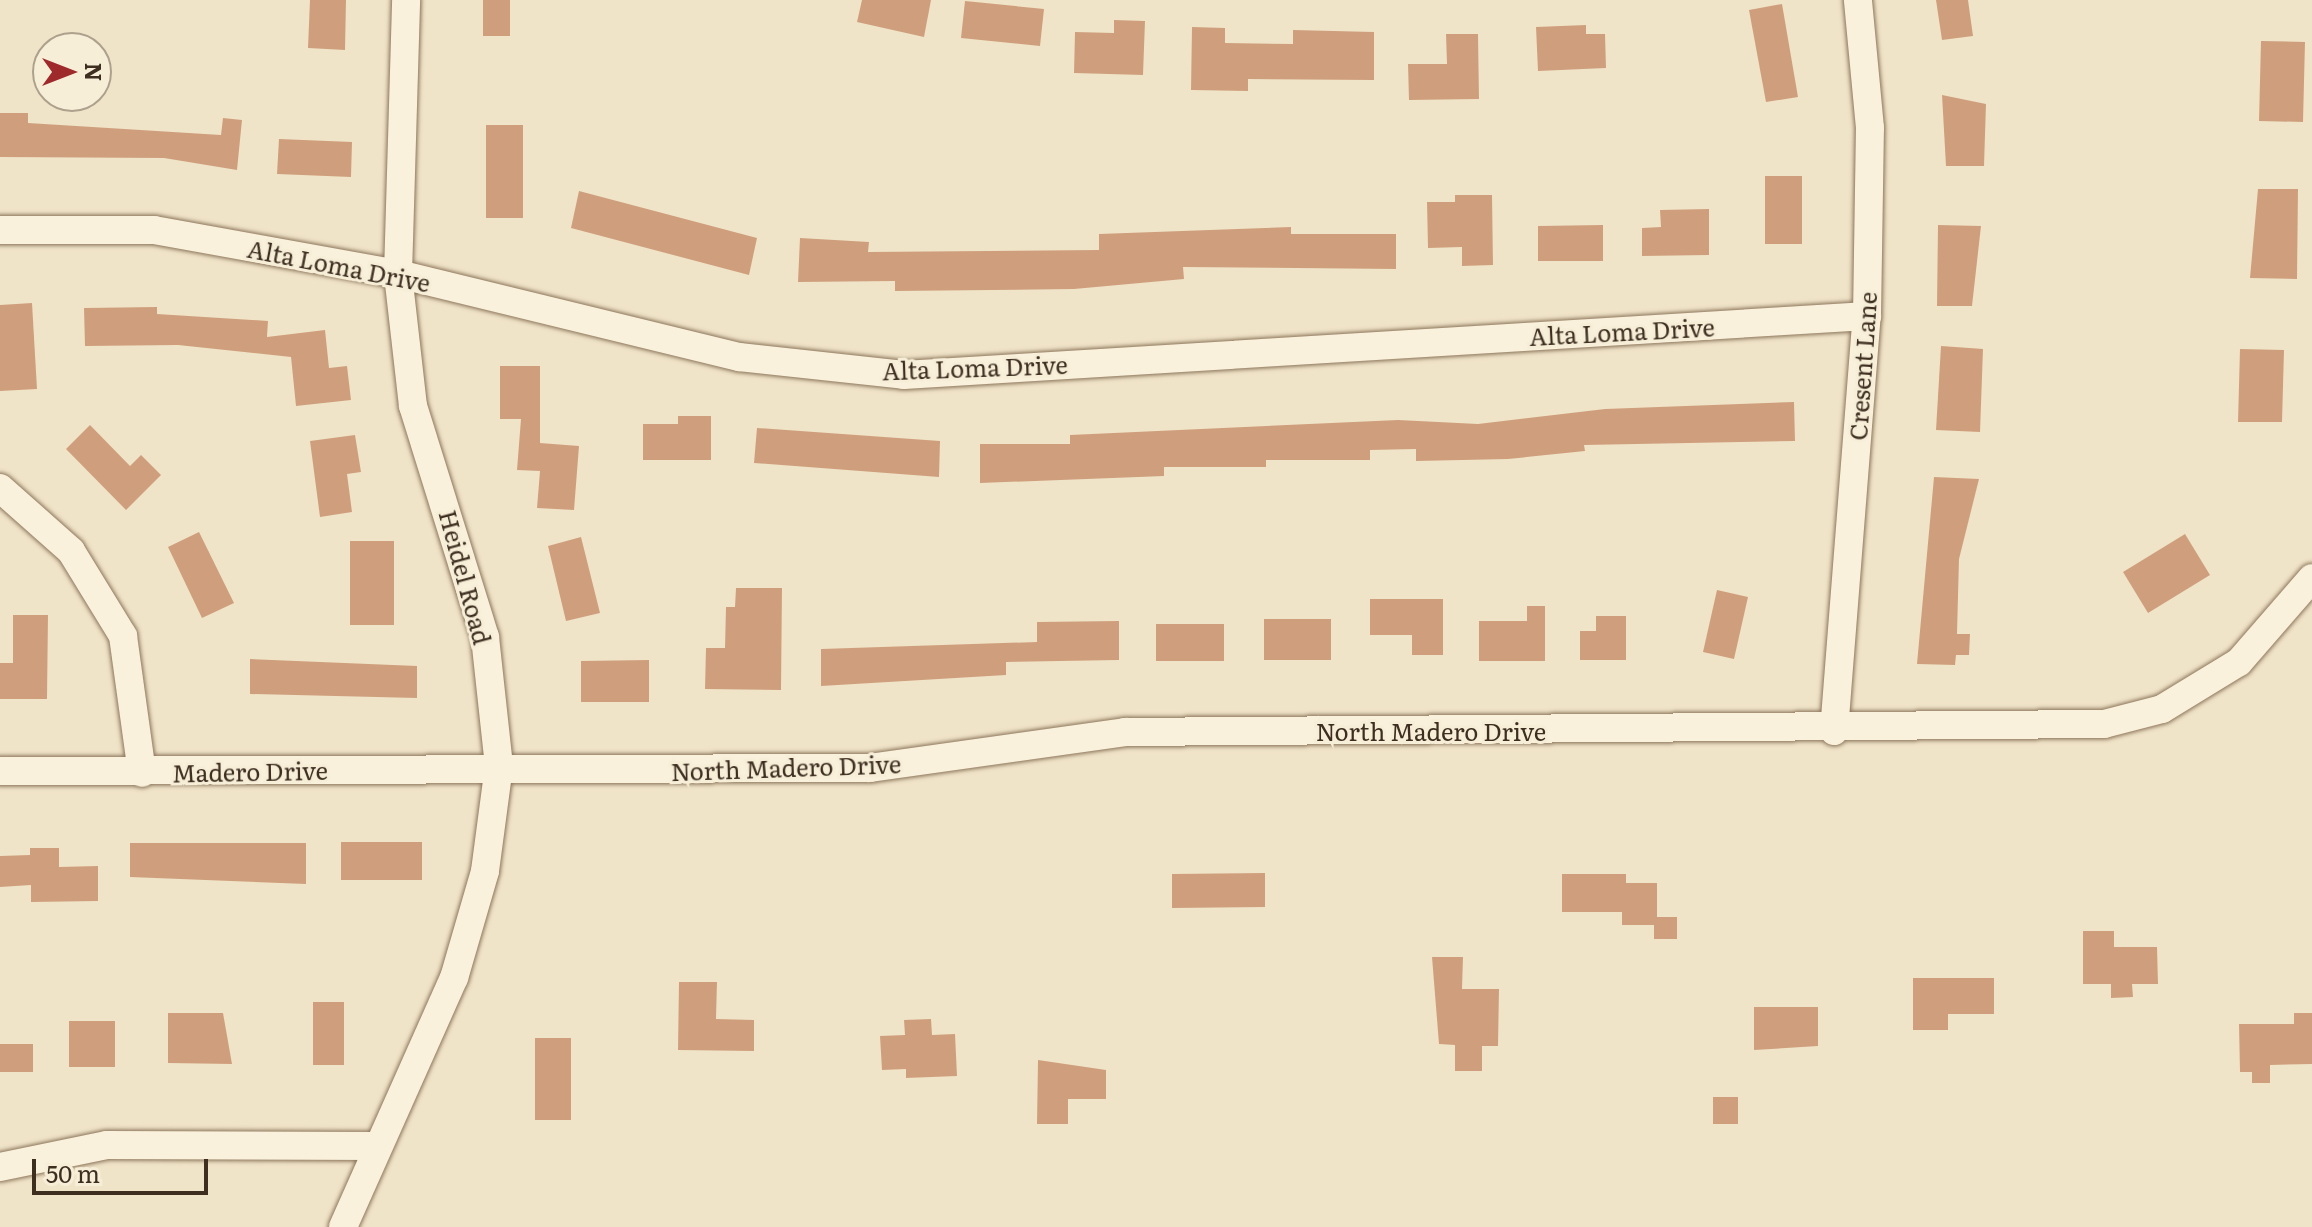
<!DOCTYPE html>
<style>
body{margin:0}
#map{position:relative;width:2312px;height:1227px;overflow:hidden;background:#f0e4c8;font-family:Literata,serif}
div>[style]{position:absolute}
.building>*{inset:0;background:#cf9f7d}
.roads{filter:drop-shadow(0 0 2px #8d765c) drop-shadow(0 0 2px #8d765c)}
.minor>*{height:28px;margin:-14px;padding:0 14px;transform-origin:14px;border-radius:14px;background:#faf1dc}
span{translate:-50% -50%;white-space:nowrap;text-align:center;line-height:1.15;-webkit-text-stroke:6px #f7eed8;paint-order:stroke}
.street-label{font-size:24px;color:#3d2e20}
.north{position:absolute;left:32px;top:32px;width:80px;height:80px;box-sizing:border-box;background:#f7eed8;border:2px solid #ada18e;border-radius:50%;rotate:90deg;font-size:22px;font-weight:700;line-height:32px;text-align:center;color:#3d2e20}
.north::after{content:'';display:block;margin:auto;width:28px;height:36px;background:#9e2a2b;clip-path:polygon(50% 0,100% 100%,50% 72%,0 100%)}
.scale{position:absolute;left:32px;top:1159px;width:176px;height:36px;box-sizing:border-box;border:4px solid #3d2e20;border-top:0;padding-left:10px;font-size:24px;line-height:28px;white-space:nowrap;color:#3d2e20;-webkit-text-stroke:6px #f7eed8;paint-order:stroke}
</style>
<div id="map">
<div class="building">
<i style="clip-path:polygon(310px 0,346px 0,345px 50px,308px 48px)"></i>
<i style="clip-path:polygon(483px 0,510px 0,510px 36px,483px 36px)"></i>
<i style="clip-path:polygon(862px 0,931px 0,924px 37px,857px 22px)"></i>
<i style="clip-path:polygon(1936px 0,1968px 0,1973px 36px,1942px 40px)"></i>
<i style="clip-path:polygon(965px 1px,1044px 9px,1040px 46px,961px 38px)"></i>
<i style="clip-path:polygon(1782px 4px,1798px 97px,1766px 102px,1749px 10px)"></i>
<i style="clip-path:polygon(1114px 20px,1145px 21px,1143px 75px,1074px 73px,1075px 32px,1114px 33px)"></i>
<i style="clip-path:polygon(1586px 25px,1586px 34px,1605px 34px,1606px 68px,1538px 71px,1536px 27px)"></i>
<i style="clip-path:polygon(1192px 27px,1225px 28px,1225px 43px,1293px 44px,1293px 30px,1374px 32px,1374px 80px,1248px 79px,1248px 91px,1191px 90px)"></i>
<i style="clip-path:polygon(1446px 34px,1478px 34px,1479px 99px,1409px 100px,1408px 64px,1447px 64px)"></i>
<i style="clip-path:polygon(2261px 41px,2305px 42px,2303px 122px,2259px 121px)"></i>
<i style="clip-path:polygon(1942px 95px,1986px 104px,1984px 166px,1946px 166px)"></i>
<i style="clip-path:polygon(0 113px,28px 113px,28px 123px,221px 135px,223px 118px,242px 120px,237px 170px,164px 158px,0 157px)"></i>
<i style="clip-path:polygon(486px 125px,523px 125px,523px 218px,486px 218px)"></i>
<i style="clip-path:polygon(279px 139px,352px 142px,351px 177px,277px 174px)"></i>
<i style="clip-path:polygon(1765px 176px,1802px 176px,1802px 244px,1765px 244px)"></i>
<i style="clip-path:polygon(2258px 189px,2298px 189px,2297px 279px,2250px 278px)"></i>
<i style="clip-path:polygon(579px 191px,757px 238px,749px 275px,571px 228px)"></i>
<i style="clip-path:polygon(1455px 195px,1492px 195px,1493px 265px,1462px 266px,1462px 247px,1428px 248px,1427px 202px,1455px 202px)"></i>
<i style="clip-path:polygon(1709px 209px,1709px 255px,1642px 256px,1642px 228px,1661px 227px,1660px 210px)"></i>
<i style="clip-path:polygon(1603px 225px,1603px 261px,1538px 261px,1538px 226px)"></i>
<i style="clip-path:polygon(1938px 225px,1981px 226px,1972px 306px,1937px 306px)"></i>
<i style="clip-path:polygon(1291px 227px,1291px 234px,1396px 234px,1396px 269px,1183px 267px,1184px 279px,1074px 289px,895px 291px,895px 281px,798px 282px,800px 238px,869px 242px,868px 252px,1099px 250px,1099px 234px)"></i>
<i style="clip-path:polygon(32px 303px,37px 389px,0 391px,0 305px)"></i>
<i style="clip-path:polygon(157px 307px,157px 314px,268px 321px,267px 337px,325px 330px,329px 368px,347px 366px,351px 400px,296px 406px,291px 357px,178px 345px,85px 346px,84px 308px)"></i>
<i style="clip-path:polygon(1941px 346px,1983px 349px,1980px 432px,1936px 430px)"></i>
<i style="clip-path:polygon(2240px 349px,2284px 350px,2282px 422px,2238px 422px)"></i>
<i style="clip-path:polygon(500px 366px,540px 366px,540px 443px,579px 446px,574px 510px,537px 508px,540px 471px,517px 470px,521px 419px,500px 419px)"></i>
<i style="clip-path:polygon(1794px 402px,1795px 441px,1584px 445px,1585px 451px,1508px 459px,1416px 461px,1416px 449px,1370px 450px,1370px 460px,1266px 460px,1266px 467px,1164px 467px,1164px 476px,980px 483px,980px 444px,1070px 444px,1070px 435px,1398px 420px,1478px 424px,1605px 409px)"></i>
<i style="clip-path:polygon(678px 416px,711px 416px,711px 460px,643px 460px,643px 424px,678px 424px)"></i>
<i style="clip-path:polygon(90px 425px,130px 466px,141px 455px,161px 475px,126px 510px,66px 449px)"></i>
<i style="clip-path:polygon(757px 428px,940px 441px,939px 477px,754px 463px)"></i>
<i style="clip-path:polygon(355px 435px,361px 472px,347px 474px,352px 512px,320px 517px,310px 441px)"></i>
<i style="clip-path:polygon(1934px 477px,1979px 479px,1959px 559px,1957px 634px,1970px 634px,1969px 655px,1956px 655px,1955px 665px,1917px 664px)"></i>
<i style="clip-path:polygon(199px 532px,234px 603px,202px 618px,168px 547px)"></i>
<i style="clip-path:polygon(2185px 534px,2210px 575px,2148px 613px,2123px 572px)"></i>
<i style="clip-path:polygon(581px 537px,600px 613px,566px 621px,548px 546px)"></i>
<i style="clip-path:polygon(350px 541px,394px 541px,394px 625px,350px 625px)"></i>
<i style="clip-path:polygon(736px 588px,782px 588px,781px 690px,705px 689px,706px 648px,725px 648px,726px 607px,735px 607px)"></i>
<i style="clip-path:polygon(1717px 590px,1748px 597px,1734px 659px,1703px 652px)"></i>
<i style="clip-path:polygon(1370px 599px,1443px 599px,1443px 655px,1412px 655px,1412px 635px,1370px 635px)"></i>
<i style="clip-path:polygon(1527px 606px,1545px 606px,1545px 661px,1479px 661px,1479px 621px,1527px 621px)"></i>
<i style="clip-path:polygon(13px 615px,48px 615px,47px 699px,0 699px,0 663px,13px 663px)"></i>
<i style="clip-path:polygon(1596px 616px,1626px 616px,1626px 660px,1580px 660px,1580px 631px,1596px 631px)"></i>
<i style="clip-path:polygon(1264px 619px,1331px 619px,1331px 660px,1264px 660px)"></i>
<i style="clip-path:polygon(1119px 621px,1119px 660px,1006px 662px,1006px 675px,821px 686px,821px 649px,1037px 642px,1037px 622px)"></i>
<i style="clip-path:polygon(1156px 624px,1224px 624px,1224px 661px,1156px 661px)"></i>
<i style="clip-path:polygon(250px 659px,417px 666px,417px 698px,250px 694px)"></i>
<i style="clip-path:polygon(649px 660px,649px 702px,581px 702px,581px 661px)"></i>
<i style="clip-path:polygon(341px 842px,422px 842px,422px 880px,341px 880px)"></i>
<i style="clip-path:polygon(130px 843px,306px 843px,306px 884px,130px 877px)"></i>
<i style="clip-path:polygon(30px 848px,59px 848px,59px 867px,98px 866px,98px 901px,31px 902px,31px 885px,0 887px,0 856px,30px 855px)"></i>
<i style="clip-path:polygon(1265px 873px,1265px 907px,1172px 908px,1172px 874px)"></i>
<i style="clip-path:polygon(1562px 874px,1626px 874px,1626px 883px,1657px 883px,1657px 917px,1677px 917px,1677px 939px,1654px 939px,1654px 925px,1622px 925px,1622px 912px,1562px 912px)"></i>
<i style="clip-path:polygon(2083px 931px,2114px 931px,2114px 947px,2157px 947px,2158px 984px,2132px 984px,2133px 997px,2111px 998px,2111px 984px,2083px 984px)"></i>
<i style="clip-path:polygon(1432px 957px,1463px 957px,1462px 989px,1499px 989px,1498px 1046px,1482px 1046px,1482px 1071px,1455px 1071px,1455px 1045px,1439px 1044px)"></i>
<i style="clip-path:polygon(1913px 978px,1994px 978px,1994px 1014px,1948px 1014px,1948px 1030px,1913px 1030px)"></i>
<i style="clip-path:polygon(679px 982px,717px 982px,716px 1019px,754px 1020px,754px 1051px,678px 1050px)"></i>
<i style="clip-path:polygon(313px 1002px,344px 1002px,344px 1065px,313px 1065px)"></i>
<i style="clip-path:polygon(1754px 1007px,1818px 1007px,1818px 1046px,1754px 1050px)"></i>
<i style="clip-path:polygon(168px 1013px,223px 1013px,232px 1064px,168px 1063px)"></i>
<i style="clip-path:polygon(2294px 1013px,2312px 1013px,2312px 1064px,2270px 1065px,2270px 1083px,2252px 1083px,2252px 1072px,2240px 1072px,2239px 1024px,2294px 1024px)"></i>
<i style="clip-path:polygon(931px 1019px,932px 1035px,955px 1034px,957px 1076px,906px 1078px,906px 1069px,882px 1070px,880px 1036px,905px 1035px,904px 1020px)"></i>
<i style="clip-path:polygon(69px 1021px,115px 1021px,115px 1067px,69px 1067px)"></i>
<i style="clip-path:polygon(535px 1038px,571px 1038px,571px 1120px,535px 1120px)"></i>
<i style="clip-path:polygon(0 1044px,33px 1044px,33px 1072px,0 1072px)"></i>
<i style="clip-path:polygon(1038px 1060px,1106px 1070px,1106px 1099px,1068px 1099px,1068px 1124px,1037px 1124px)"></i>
<i style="clip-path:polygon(1713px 1097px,1738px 1097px,1738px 1124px,1713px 1124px)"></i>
</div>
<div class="roads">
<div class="minor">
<i style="left:0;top:230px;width:154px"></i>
<i style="left:154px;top:230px;width:248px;rotate:10.2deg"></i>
<i style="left:398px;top:274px;width:351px;rotate:13.7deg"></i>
<i style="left:739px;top:357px;width:166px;rotate:6.2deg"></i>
<i style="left:904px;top:375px;width:965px;rotate:-3.51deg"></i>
<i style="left:0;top:488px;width:95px;rotate:41.6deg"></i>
<i style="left:71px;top:551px;width:100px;rotate:58.5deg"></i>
<i style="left:123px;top:636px;width:138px;rotate:82.1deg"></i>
<i style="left:1834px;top:731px;width:416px;rotate:-85.5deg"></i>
<i style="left:1867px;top:316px;width:188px;rotate:-89.1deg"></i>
<i style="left:1870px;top:128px;width:129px;rotate:-95.4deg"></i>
<i style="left:0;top:771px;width:870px;rotate:-0.2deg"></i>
<i style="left:870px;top:768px;width:258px;rotate:-8deg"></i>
<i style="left:1125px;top:732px;width:979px;rotate:-0.47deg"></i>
<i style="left:2104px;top:724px;width:60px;rotate:-14.5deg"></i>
<i style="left:2162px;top:709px;width:90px;rotate:-31.4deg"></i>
<i style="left:2239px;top:662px;width:111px;rotate:-49deg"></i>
<i style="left:0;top:1167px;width:109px;rotate:-11.6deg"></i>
<i style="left:107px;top:1145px;width:268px;rotate:0.2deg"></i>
<i style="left:343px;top:1227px;width:273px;rotate:-66deg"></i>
<i style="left:454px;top:978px;width:111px;rotate:-73.8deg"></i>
<i style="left:485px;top:871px;width:106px;rotate:-82.4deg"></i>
<i style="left:499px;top:766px;width:130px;rotate:-96.2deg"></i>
<i style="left:485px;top:637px;width:242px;rotate:-107.3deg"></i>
<i style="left:413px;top:406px;width:133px;rotate:-96.5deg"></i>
<i style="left:398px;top:274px;width:274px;rotate:-88.3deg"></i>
</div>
</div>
<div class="street-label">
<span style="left:339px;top:265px;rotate:11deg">Alta Loma Drive</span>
<span style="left:1622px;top:331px;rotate:-3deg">Alta Loma Drive</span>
<span style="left:1862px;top:366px;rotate:-86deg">Cresent Lane</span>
<span style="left:975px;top:367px;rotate:-2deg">Alta Loma Drive</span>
<span style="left:466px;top:577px;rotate:75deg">Heidel Road</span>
<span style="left:1431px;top:731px">North Madero Drive</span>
<span style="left:786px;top:767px;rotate:-2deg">North Madero Drive</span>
<span style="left:250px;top:771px;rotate:-1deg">Madero Drive</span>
</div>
<div class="north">N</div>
<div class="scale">50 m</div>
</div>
